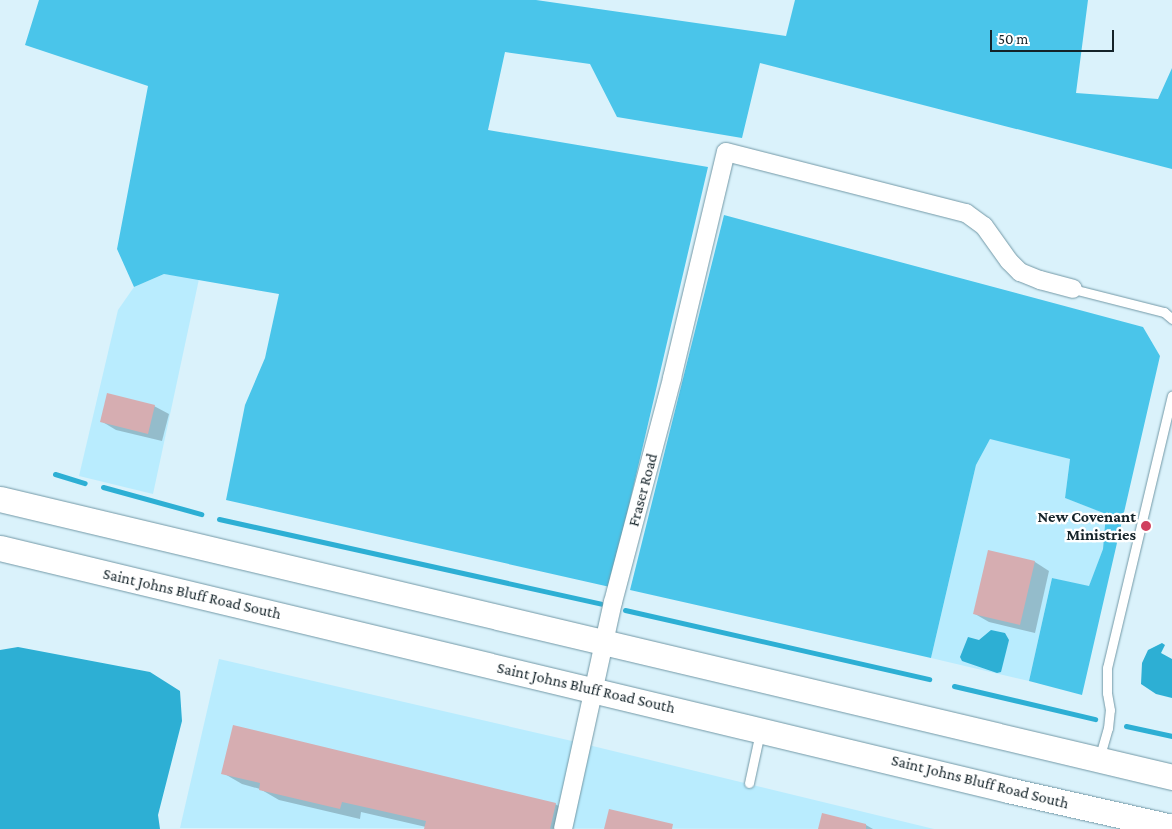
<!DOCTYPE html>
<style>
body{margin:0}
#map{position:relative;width:1172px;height:829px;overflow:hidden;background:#daf2fb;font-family:"Crimson Pro",serif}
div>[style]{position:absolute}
.built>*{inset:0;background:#b9ecfe}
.forest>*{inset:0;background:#4ac5ea}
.water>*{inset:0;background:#2dafd4}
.shadow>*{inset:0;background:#0003}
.stream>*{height:5px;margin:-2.5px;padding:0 2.5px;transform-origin:2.5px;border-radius:2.5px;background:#2dafd4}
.building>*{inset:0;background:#d6adb1}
.roads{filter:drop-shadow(0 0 1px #7298a6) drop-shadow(0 0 1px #7298a6)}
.service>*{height:9px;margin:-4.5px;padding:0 4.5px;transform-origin:4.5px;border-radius:4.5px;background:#fff}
.minor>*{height:18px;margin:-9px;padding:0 9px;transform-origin:9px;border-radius:9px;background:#fff}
.secondary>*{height:25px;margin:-12.5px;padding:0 12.5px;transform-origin:12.5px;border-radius:12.5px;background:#fff}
.dots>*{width:14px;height:14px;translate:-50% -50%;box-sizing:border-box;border:2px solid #fff;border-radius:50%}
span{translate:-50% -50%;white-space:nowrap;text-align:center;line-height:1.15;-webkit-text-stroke:4.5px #fff;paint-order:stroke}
.street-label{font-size:16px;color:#142329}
.poi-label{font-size:16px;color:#142329;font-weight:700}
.right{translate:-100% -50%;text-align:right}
.scale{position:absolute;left:990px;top:30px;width:124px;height:22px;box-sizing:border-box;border:2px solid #142329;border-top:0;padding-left:6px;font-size:15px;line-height:18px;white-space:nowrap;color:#142329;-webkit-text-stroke:4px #fff;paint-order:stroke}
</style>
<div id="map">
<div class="built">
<i style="clip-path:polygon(164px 274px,199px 279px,153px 494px,79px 476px,118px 310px,134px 287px)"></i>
<i style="clip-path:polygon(990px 438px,1070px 459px,1065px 498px,1107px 514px,1103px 549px,1089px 587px,1052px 578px,1029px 681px,931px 658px,976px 465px)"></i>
<i style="clip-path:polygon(219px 659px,572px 741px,934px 829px,180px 828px)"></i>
</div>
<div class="forest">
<i style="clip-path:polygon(39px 0,536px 0,786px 36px,795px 0,1088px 0,1076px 93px,1158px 99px,1172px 68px,1172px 169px,760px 63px,742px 138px,617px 117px,590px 64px,505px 52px,488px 130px,708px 167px,610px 587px,226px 500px,245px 405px,265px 358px,279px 294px,164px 274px,134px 287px,117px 249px,148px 86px,25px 45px)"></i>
<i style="clip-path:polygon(724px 215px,1143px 327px,1160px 356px,1082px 695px,1029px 681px,1052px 578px,1089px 586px,1103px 549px,1106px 514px,1065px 498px,1070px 459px,990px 439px,976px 465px,931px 658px,630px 590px)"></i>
</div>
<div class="water">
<i style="clip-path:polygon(991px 630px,1005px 633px,1009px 640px,1001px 672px,997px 673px,962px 661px,960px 657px,968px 637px,979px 640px)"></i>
<i style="clip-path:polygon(1162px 643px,1165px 645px,1161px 653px,1172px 659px,1172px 698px,1156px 694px,1141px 684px,1142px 663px,1148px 650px)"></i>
<i style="clip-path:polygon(18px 647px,150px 672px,180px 691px,182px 721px,158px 815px,160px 829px,0 829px,0 650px)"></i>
</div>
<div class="shadow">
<i style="clip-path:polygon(154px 406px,169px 414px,162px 441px,116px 430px,101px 421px)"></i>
<i style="clip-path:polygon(989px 552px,1035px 562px,1049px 571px,1035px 633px,989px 622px,975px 614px)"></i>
<i style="clip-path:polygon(223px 773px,555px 804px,575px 815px,571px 829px,426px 829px,426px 827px,361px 812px,360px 819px,279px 800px,260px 789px,242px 784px)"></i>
<i style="clip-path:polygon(823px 815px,866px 825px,873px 829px,819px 829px)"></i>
</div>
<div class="stream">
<i style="left:55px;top:474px;width:31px;rotate:17deg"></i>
<i style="left:103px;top:487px;width:102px;rotate:15.4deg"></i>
<i style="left:219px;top:519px;width:391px;rotate:12.5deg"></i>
<i style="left:625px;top:610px;width:312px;rotate:12.8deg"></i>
<i style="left:954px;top:686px;width:145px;rotate:13.2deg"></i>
<i style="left:1126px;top:726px;width:47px;rotate:12.3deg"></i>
</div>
<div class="building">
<i style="clip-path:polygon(107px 393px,155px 405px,148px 434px,100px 422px)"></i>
<i style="clip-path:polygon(988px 550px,1035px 561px,1020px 625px,973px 614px)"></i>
<i style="clip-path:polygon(233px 725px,556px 803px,550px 829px,424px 829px,426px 821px,382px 811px,342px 802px,340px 809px,259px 790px,260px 783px,221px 774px)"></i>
<i style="clip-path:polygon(609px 809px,673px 824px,672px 829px,604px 829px)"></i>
<i style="clip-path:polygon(822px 813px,866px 824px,866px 829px,818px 829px)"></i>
</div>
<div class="roads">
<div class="service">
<i style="left:1073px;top:289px;width:94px;rotate:14.2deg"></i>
<i style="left:1164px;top:312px;width:11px;rotate:41deg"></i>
<i style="left:1099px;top:759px;width:32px;rotate:-74deg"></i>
<i style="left:1108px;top:728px;width:18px;rotate:-84deg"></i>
<i style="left:1110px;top:710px;width:17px;rotate:-100deg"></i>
<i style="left:1107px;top:693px;width:25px;rotate:-90deg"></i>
<i style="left:1107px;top:668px;width:280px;rotate:-76.6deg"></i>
<i style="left:749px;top:783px;width:52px;rotate:-77.8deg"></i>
</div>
<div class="minor">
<i style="left:563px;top:829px;width:232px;rotate:-77.6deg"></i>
<i style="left:613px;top:602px;width:232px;rotate:-75.2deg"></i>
<i style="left:672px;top:378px;width:232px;rotate:-76.6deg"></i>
<i style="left:726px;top:152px;width:248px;rotate:14.3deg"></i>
<i style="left:966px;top:213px;width:22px;rotate:36deg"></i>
<i style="left:984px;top:226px;width:43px;rotate:54.5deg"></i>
<i style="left:1009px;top:261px;width:16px;rotate:45deg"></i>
<i style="left:1020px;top:272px;width:22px;rotate:22deg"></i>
<i style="left:1040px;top:280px;width:34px;rotate:15deg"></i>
</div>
<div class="secondary">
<i style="left:0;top:499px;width:1205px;rotate:13.34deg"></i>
<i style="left:0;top:548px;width:1037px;rotate:13.5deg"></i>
<i style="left:1008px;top:790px;width:168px;rotate:12.7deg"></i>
</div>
</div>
<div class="dots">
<i style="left:1146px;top:526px;background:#d0405e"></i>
</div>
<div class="street-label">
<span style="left:643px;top:490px;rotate:-75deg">Fraser Road</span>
<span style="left:192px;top:594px;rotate:13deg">Saint Johns Bluff Road South</span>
<span style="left:586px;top:688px;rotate:13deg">Saint Johns Bluff Road South</span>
<span style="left:980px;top:782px;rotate:14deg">Saint Johns Bluff Road South</span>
</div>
<div class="poi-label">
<span class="right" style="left:1136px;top:526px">New Covenant<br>Ministries</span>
</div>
<div class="scale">50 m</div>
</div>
